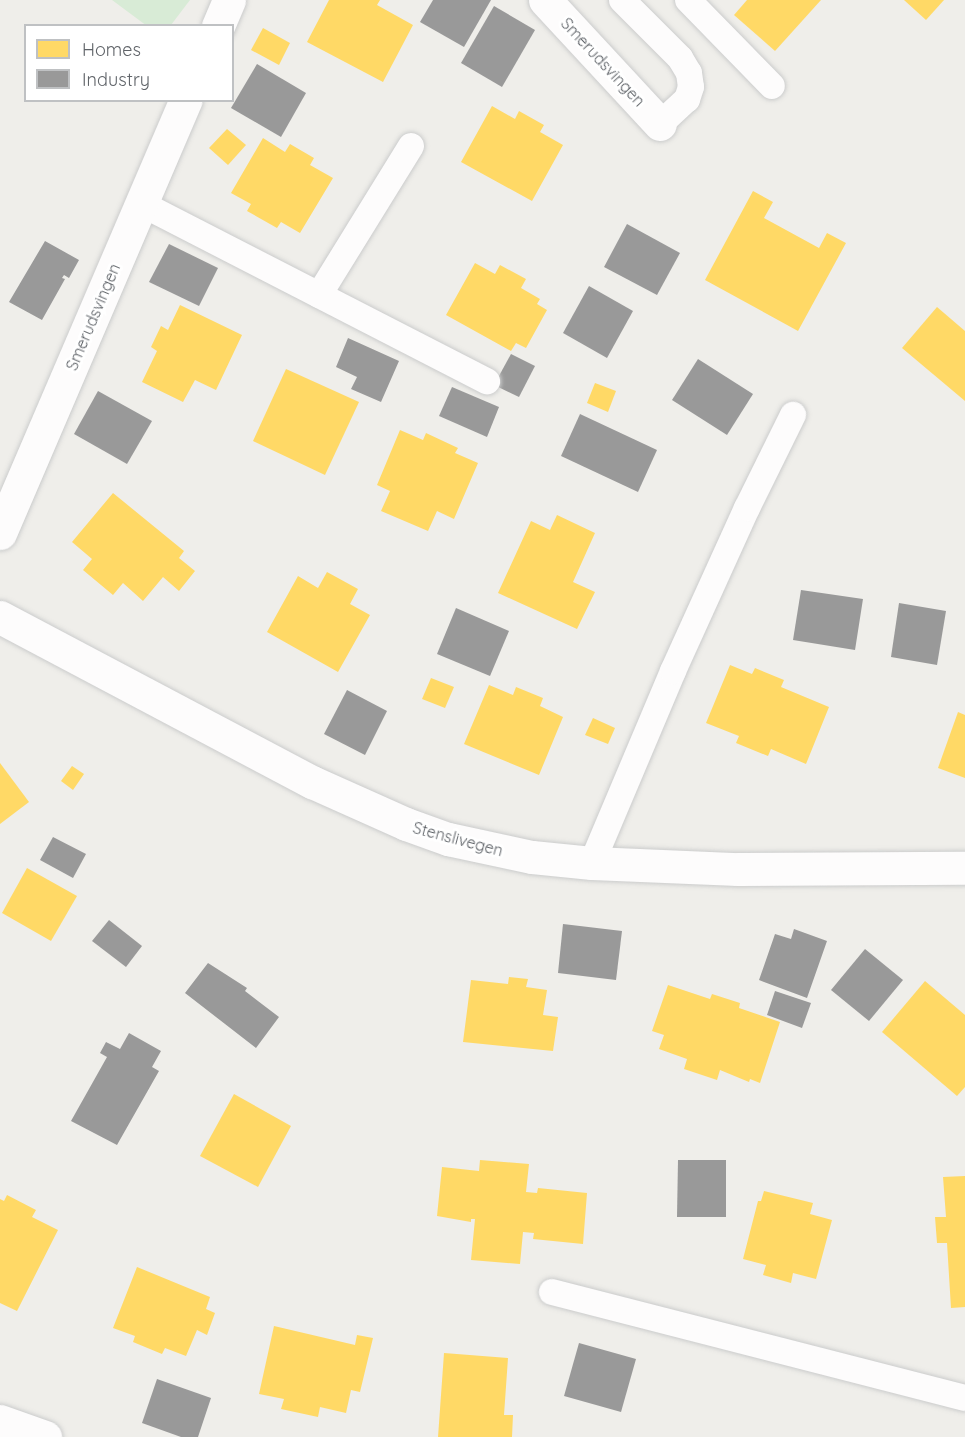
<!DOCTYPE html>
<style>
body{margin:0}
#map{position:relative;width:965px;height:1437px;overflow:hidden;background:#efeeea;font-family:Quicksand,sans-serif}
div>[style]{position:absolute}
.green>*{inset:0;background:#d8ebd6}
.homes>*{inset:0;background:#ffd966}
.industry>*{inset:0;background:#999}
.roads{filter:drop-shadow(0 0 2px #cbcccc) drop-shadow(0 0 2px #cbcccc)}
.service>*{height:26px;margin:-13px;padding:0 13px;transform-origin:13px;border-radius:13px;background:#fdfcfc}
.minor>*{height:33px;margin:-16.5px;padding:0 16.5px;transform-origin:16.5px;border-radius:16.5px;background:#fdfcfc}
span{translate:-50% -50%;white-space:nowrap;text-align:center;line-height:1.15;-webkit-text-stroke:6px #fff;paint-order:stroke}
.street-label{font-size:16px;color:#5f6368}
.legend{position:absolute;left:24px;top:24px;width:210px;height:78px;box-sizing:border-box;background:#fff;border:2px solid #bfc1c3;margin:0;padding:8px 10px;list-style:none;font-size:18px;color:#5f6368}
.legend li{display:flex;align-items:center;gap:12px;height:30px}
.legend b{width:30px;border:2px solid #bfc1c3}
</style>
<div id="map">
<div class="green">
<i style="clip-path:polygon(112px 0,190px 0,171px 25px,147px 26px)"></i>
</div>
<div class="homes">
<i style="clip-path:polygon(329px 0,380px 0,377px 5px,413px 25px,383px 82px,307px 42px)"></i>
<i style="clip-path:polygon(747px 0,821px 0,775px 51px,734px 15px)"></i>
<i style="clip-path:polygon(904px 0,944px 0,926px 20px)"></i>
<i style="clip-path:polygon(263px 28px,290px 43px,279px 65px,251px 50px)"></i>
<i style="clip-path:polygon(492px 106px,515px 119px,519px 111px,544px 125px,540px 132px,563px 145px,532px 201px,461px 162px)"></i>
<i style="clip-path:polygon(227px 129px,246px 145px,228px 165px,209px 148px)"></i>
<i style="clip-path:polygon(263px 138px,285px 152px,290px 144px,314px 158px,310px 165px,333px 178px,300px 233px,281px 222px,277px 228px,247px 211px,251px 204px,231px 193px)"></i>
<i style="clip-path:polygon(753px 191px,773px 202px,764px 218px,819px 248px,827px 233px,846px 243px,798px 331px,705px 280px)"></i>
<i style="clip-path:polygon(475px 263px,495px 274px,500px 265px,526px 279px,521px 288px,540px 299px,537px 304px,547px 310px,526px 348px,516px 343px,511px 351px,446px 315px)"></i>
<i style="clip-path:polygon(180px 305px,242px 335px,216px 390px,195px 380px,183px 402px,142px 382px,157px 351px,151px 347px,161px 326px,168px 330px)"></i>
<i style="clip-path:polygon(937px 307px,965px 331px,965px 401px,902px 348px)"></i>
<i style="clip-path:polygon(286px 369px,359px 402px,325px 475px,253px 441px)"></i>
<i style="clip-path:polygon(595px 383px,616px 391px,608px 412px,587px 403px)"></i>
<i style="clip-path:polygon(400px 430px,423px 440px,426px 433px,458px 448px,455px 453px,478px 463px,454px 519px,437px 511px,428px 531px,381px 511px,390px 491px,377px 485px)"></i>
<i style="clip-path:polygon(113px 493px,184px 551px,179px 558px,195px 571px,179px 591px,163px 577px,143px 601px,123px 583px,113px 595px,83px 570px,92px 559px,72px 542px)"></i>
<i style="clip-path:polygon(557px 515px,595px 533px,573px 582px,595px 592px,577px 629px,498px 593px,531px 521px,550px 530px)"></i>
<i style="clip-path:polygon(327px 572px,358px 589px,350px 604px,370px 615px,338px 672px,267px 632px,298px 576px,318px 588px)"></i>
<i style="clip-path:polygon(730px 665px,752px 674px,755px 668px,784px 680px,781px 687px,829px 707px,806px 764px,771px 749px,768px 756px,736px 743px,739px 736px,706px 723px)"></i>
<i style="clip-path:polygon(431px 678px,454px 687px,445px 708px,422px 699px)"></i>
<i style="clip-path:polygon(489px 685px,513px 695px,516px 687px,543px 698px,540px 706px,563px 717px,539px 775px,464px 744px)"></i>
<i style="clip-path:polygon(958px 712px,965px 715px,965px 778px,938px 768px)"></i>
<i style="clip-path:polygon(593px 718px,615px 728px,608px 744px,585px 735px)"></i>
<i style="clip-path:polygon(0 763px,29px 802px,0 824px)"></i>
<i style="clip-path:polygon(72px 766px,84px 774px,73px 790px,61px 781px)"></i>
<i style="clip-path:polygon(27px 868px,77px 896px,51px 941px,2px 913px)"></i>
<i style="clip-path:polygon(509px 977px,528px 979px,526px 987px,547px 990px,543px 1015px,558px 1017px,553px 1051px,463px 1042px,471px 980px,508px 984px)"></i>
<i style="clip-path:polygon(925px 981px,965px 1015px,965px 1087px,957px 1096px,882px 1032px)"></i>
<i style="clip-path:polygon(668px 985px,710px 999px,712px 994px,740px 1003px,739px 1008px,780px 1022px,760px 1083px,750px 1079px,749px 1082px,720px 1070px,717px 1080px,684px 1069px,687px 1059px,659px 1049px,664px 1035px,652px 1031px)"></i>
<i style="clip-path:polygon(234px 1094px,291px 1126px,258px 1187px,200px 1156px)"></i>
<i style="clip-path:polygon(480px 1160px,529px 1164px,526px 1192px,537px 1193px,538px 1188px,587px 1193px,583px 1244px,533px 1239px,534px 1233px,523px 1232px,520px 1264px,471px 1260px,475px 1219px,471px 1219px,471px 1222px,437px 1216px,442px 1167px,479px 1171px)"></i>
<i style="clip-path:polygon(965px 1176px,965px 1307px,951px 1308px,947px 1243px,937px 1243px,935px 1217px,946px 1217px,943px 1177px)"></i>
<i style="clip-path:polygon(764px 1191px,813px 1203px,810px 1214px,832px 1220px,816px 1279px,793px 1273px,791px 1283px,763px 1275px,766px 1265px,743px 1259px,758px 1201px,761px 1201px)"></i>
<i style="clip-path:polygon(7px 1195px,36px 1210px,32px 1217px,58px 1230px,17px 1311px,0 1303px,0 1199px,4px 1201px)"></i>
<i style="clip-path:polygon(137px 1267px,210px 1297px,206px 1309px,215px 1313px,207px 1335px,197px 1330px,186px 1356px,165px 1348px,162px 1354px,133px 1342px,135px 1336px,113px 1328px)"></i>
<i style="clip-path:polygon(274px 1326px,355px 1345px,357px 1335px,373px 1338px,360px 1392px,351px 1390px,346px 1413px,320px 1407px,318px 1417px,281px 1409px,284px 1399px,259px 1394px)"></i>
<i style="clip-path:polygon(444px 1353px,508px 1358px,504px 1415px,513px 1415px,512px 1437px,438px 1437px)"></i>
</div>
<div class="industry">
<i style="clip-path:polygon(433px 0,491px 0,464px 47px,420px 22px)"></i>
<i style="clip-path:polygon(494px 6px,535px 30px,502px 87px,461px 63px)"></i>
<i style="clip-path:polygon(257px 64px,306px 93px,281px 137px,231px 108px)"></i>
<i style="clip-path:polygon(627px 224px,680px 253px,657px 295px,604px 267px)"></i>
<i style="clip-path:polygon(45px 241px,79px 260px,69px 278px,64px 275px,62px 278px,65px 279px,42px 320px,9px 302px)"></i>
<i style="clip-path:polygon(169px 244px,218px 268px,199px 306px,149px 282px)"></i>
<i style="clip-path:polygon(589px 286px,633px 311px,607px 358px,563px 333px)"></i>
<i style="clip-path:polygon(348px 338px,399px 361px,381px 402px,351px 389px,357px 377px,336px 367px)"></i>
<i style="clip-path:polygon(511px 354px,535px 366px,519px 397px,494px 385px)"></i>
<i style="clip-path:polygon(698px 359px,753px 394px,727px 435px,672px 400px)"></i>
<i style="clip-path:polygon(452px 387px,499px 407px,487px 437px,439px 416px)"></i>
<i style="clip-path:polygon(98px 391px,152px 421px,127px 464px,74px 434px)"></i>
<i style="clip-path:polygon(580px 414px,657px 450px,638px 492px,561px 456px)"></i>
<i style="clip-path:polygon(801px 590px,863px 599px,855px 650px,793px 640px)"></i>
<i style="clip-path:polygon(899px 603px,946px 611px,937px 665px,891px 657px)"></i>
<i style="clip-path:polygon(456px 608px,509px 631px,490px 676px,437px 654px)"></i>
<i style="clip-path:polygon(347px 690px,387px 711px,365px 755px,324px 734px)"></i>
<i style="clip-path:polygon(53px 837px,86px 854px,73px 878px,40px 860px)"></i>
<i style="clip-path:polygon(109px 920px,142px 946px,126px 967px,92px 941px)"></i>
<i style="clip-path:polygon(563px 924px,622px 931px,616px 980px,558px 973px)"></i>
<i style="clip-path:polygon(794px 929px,827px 941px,807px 998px,759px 980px,775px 934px,791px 939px)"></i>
<i style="clip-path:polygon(865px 949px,903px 980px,869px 1021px,831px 990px)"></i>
<i style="clip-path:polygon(208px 963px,247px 988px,245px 991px,279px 1017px,256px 1048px,185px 993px)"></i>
<i style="clip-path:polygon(775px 991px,811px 1003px,802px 1028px,767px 1015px)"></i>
<i style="clip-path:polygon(129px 1033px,161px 1051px,152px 1067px,159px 1071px,117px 1145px,71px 1121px,107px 1057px,100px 1053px,106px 1042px,120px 1049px)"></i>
<i style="clip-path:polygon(678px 1160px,726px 1160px,726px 1217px,677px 1217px)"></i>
<i style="clip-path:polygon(579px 1343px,636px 1359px,621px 1412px,564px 1396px)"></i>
<i style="clip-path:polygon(157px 1379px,211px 1398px,198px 1437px,181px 1437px,142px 1423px)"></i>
</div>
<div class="roads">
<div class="service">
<i style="left:622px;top:0;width:82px;rotate:45deg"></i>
<i style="left:680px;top:58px;width:17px;rotate:59deg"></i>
<i style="left:689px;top:73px;width:14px;rotate:82deg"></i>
<i style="left:691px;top:87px;width:13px;rotate:108deg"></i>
<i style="left:687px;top:99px;width:37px;rotate:137deg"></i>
<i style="left:688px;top:0;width:120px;rotate:45.7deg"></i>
<i style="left:142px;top:204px;width:388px;rotate:27.2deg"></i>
<i style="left:319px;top:295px;width:175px;rotate:-58.3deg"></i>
<i style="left:592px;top:863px;width:208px;rotate:-67.1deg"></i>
<i style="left:673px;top:671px;width:179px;rotate:-65.6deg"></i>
<i style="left:747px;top:508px;width:104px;rotate:-63.7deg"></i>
<i style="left:552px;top:1292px;width:426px;rotate:14.4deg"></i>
</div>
<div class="minor">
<i style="left:545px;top:0;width:169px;rotate:47.2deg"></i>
<i style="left:218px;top:26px;width:28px;rotate:-67deg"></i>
<i style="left:0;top:533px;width:471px;rotate:-66.8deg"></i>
<i style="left:0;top:617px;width:353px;rotate:27.9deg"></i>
<i style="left:312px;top:782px;width:103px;rotate:24.1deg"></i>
<i style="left:406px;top:824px;width:45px;rotate:19.7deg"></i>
<i style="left:448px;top:839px;width:86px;rotate:12.1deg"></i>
<i style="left:532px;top:857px;width:60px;rotate:5.7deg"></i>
<i style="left:592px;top:863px;width:146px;rotate:2.4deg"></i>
<i style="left:738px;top:869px;width:227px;rotate:-0.3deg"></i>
<i style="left:0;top:1421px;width:48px;rotate:19.6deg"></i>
</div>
</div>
<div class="street-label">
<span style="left:603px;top:62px;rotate:47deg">Smerudsvingen</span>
<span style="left:93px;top:317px;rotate:-67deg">Smerudsvingen</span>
<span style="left:458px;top:839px;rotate:15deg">Stenslivegen</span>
</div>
<ul class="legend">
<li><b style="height:16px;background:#ffd966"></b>Homes</li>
<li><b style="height:16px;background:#999"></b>Industry</li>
</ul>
</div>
